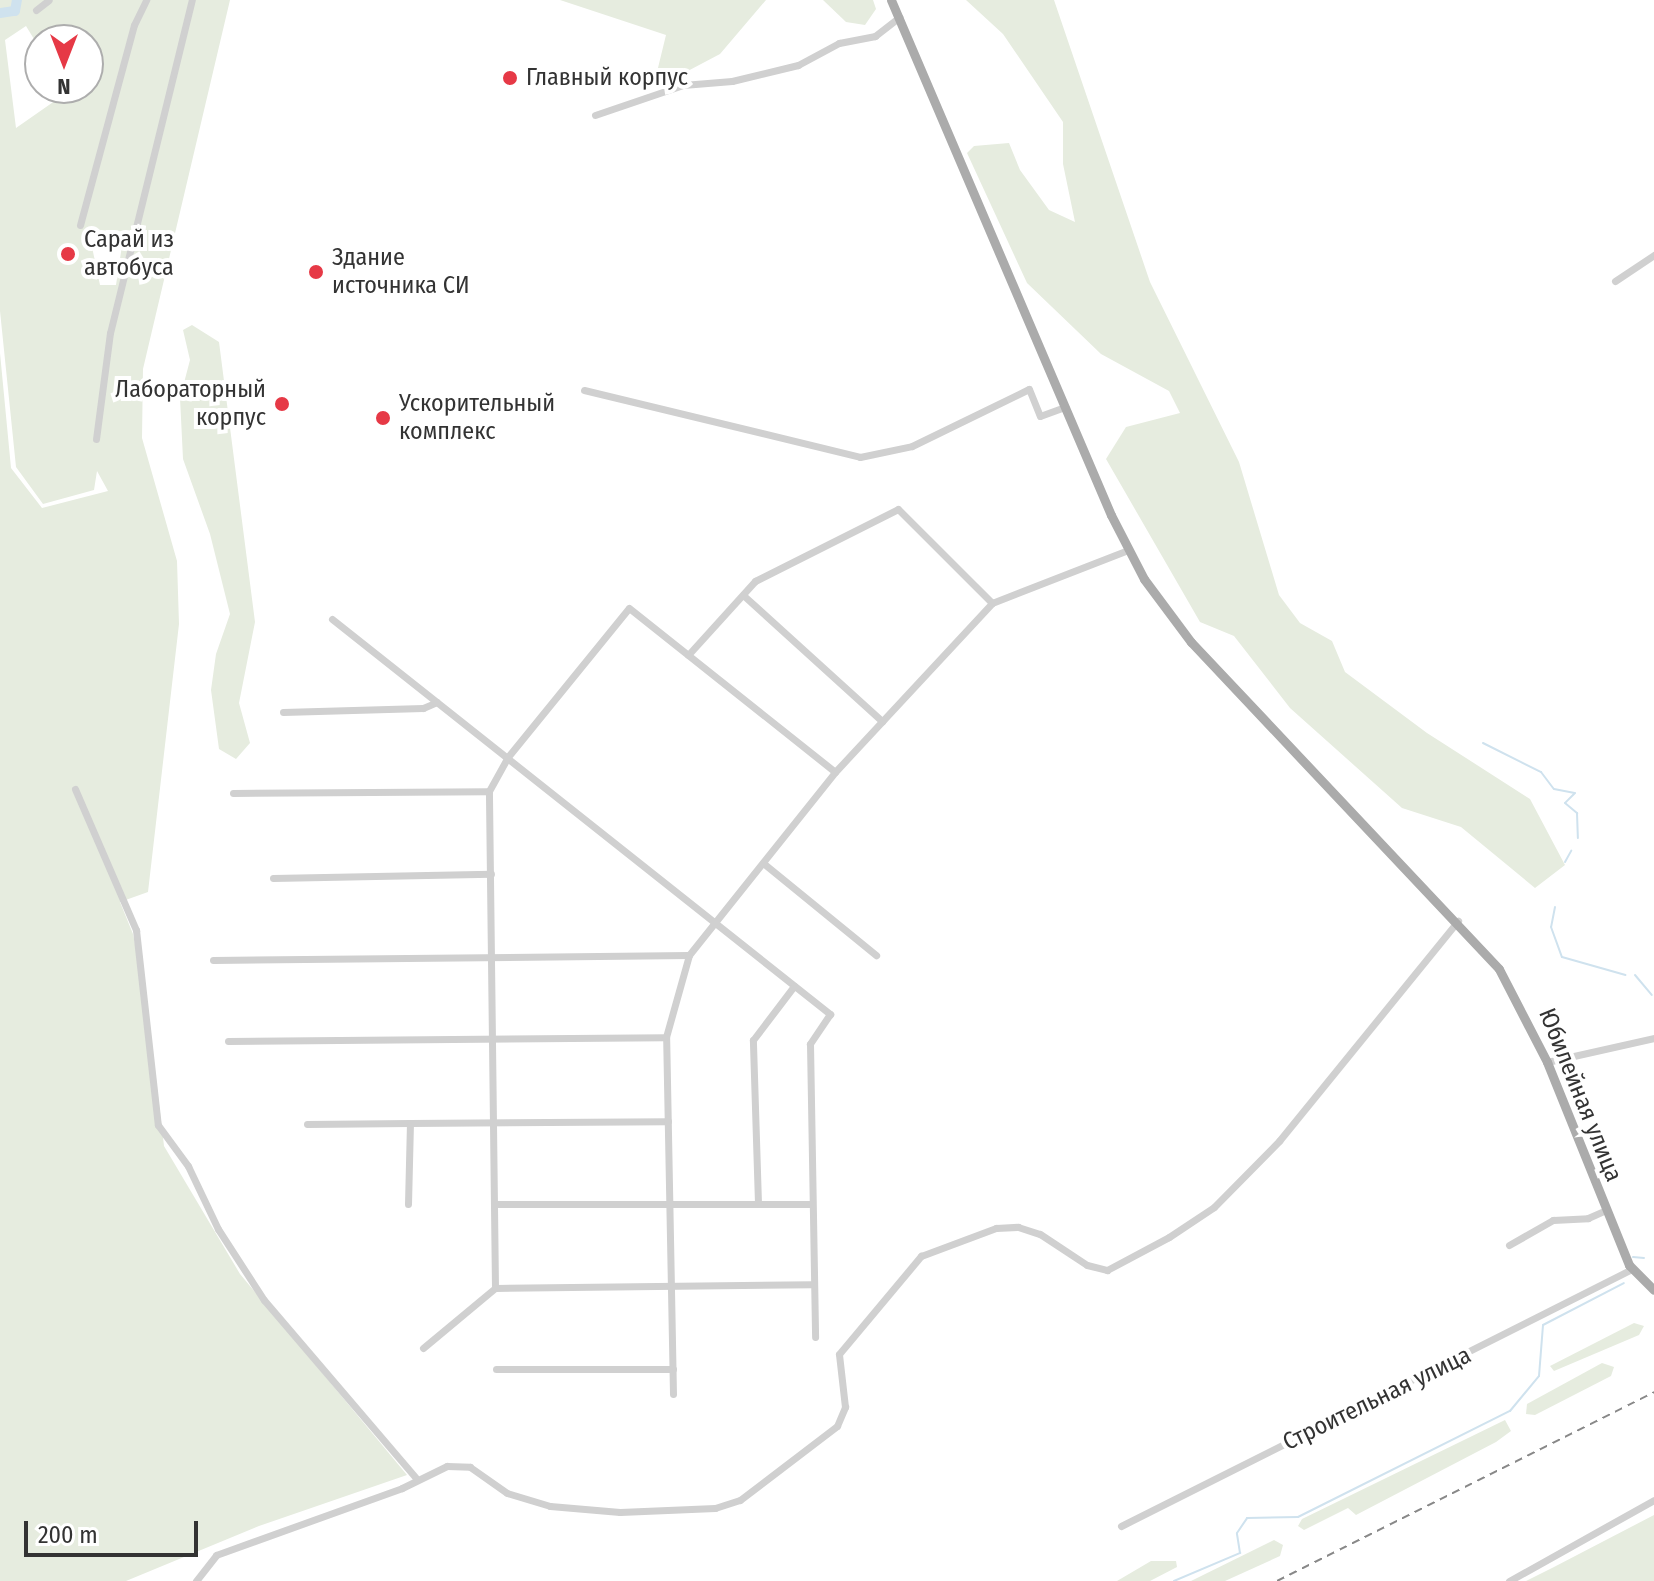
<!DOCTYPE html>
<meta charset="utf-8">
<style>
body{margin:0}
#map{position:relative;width:1654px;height:1581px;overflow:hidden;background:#fff;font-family:"Fira Sans Condensed",sans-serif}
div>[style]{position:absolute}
.green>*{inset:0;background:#e6ecdf}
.stream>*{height:2px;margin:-1px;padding:0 1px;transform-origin:1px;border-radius:1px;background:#cfe2ee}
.river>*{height:10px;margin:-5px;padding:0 5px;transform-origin:5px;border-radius:5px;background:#cfe2ee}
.minor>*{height:7px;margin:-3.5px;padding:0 3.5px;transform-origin:3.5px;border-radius:3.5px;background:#d0d0d0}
.major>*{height:9px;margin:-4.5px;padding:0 4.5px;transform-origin:4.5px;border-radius:4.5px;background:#ababab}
.rail>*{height:2px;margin-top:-1px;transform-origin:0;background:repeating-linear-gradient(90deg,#888 0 8px,transparent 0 14px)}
.dots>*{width:22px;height:22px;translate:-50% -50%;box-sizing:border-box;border:4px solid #fff;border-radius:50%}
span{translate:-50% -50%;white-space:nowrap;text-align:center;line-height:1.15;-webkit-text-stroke:8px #fff;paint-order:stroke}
.poi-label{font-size:24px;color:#333}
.left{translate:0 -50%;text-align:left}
.right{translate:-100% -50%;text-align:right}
.street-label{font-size:24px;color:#333}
.north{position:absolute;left:24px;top:24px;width:80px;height:80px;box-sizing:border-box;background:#fff;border:2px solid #adadad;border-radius:50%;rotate:180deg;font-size:22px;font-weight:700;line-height:32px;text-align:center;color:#333}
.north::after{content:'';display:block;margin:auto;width:28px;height:36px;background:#e63946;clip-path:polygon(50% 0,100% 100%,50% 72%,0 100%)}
.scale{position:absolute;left:24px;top:1521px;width:174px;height:36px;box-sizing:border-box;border:4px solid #333;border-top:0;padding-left:10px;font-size:24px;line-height:28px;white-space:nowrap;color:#333;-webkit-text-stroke:6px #fff;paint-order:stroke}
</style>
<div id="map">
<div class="green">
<i style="clip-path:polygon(evenodd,0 0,230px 0,143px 369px,142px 438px,177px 561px,179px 624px,148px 892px,120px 902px,133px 934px,148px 1010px,164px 1146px,240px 1274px,407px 1475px,259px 1526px,126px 1581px,0 1581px,0 353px,11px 468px,42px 508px,108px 491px,97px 471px,94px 490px,43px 504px,16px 467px,0 311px,0 0,26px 26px,40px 49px,40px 40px,88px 40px,88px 88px,60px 88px,59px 98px,16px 128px,5px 40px,26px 26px,0 0,88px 228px,123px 239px,116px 285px,100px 285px,88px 228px)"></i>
<i style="clip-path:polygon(560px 0,766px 0,720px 54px,684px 73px,656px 76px,666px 35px)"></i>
<i style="clip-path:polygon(823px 0,873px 0,876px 9px,865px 25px,846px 22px)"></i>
<i style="clip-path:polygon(966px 0,1054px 0,1150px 282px,1239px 462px,1279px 595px,1300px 623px,1332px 641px,1345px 672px,1427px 733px,1530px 799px,1565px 865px,1535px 888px,1461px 827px,1402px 808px,1290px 708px,1234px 636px,1200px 622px,1106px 459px,1126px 427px,1180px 413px,1169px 391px,1101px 354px,1027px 283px,967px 153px,974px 146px,1009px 143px,1020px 170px,1049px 210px,1075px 222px,1063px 164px,1063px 122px,1003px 34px)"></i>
<i style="clip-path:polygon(192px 325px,219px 342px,255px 622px,239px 703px,250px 743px,236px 759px,219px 749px,211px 690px,216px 654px,230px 614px,210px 534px,183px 459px,180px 398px,190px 360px,183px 330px)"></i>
<i style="clip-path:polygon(1634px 1323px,1644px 1326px,1639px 1335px,1554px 1371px,1550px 1366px)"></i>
<i style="clip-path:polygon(1602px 1363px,1614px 1367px,1611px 1376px,1535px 1415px,1526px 1414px,1527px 1404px)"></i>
<i style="clip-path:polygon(1505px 1420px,1511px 1431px,1496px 1442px,1356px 1515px,1348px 1508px,1304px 1530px,1298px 1526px,1302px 1519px)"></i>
<i style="clip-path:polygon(1654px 1515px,1654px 1581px,1526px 1581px,1554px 1567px)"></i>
<i style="clip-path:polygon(1274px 1540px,1283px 1545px,1280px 1556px,1225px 1581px,1191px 1581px)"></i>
<i style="clip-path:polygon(1151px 1561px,1176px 1561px,1177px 1567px,1150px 1581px,1117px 1581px)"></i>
</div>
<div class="stream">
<i style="left:1483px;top:743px;width:65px;rotate:26.6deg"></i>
<i style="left:1541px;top:772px;width:21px;rotate:53deg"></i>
<i style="left:1554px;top:789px;width:21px;rotate:11deg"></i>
<i style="left:1575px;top:793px;width:14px;rotate:135deg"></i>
<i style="left:1565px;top:803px;width:16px;rotate:40deg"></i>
<i style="left:1577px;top:813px;width:25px;rotate:88deg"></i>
<i style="left:1565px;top:862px;width:13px;rotate:-61deg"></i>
<i style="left:1555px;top:907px;width:20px;rotate:101deg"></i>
<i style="left:1551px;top:927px;width:32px;rotate:70deg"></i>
<i style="left:1562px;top:957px;width:66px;rotate:15.9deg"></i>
<i style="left:1635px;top:975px;width:26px;rotate:50deg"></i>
<i style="left:1633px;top:1257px;width:11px;rotate:5deg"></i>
<i style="left:1174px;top:1581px;width:72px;rotate:-23deg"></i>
<i style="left:1240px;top:1553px;width:20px;rotate:-99deg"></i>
<i style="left:1237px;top:1533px;width:18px;rotate:-56deg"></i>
<i style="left:1247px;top:1518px;width:51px;rotate:-1.1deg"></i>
<i style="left:1298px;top:1517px;width:237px;rotate:-26.6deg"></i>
<i style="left:1510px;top:1411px;width:45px;rotate:-50.4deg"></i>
<i style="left:1539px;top:1376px;width:51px;rotate:-85.5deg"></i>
<i style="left:1543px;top:1325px;width:91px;rotate:-27.4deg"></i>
</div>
<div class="river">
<i style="left:0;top:13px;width:15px;rotate:-8deg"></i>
<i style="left:15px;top:11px;width:11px;rotate:-80deg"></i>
</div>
<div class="minor">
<i style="left:36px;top:10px;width:16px;rotate:-38deg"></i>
<i style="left:595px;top:115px;width:93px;rotate:-18.8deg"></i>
<i style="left:683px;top:85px;width:49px;rotate:-4.7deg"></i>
<i style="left:732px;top:81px;width:68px;rotate:-13.6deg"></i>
<i style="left:798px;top:65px;width:47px;rotate:-28.2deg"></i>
<i style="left:839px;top:43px;width:37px;rotate:-11deg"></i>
<i style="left:875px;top:36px;width:31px;rotate:-38deg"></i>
<i style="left:80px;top:225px;width:207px;rotate:-74.9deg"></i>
<i style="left:134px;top:25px;width:28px;rotate:-64deg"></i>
<i style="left:1615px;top:281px;width:47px;rotate:-33.7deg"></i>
<i style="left:584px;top:390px;width:284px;rotate:13.6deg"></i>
<i style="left:860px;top:457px;width:53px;rotate:-11.9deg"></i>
<i style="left:912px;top:446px;width:130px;rotate:-26deg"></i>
<i style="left:1029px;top:389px;width:29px;rotate:68deg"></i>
<i style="left:1040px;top:416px;width:27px;rotate:-20deg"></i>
<i style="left:96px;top:439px;width:107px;rotate:-82.5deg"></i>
<i style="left:110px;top:333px;width:343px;rotate:-76.2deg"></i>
<i style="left:743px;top:595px;width:188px;rotate:42.2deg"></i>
<i style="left:332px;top:619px;width:636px;rotate:38.42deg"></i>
<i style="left:830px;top:1014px;width:36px;rotate:124deg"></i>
<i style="left:810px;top:1044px;width:293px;rotate:89deg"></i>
<i style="left:688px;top:655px;width:100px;rotate:-47.8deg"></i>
<i style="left:755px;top:581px;width:160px;rotate:-26.7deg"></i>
<i style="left:898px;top:509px;width:133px;rotate:45deg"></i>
<i style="left:283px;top:712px;width:140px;rotate:-1.6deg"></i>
<i style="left:423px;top:708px;width:15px;rotate:-23deg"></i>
<i style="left:75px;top:789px;width:154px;rotate:66.6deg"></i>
<i style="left:136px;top:930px;width:196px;rotate:83.6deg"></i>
<i style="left:158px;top:1125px;width:51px;rotate:53.8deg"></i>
<i style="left:188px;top:1166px;width:70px;rotate:64.5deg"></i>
<i style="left:218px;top:1229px;width:85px;rotate:57.1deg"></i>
<i style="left:264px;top:1300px;width:235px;rotate:49.5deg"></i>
<i style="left:233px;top:793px;width:256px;rotate:-0.4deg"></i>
<i style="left:763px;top:863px;width:146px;rotate:39.2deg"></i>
<i style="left:273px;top:878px;width:218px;rotate:-1.1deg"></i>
<i style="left:213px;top:960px;width:476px;rotate:-0.6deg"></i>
<i style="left:228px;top:1041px;width:438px;rotate:-0.5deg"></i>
<i style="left:1547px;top:1062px;width:110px;rotate:-12.6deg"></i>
<i style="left:307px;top:1124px;width:103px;rotate:-0.6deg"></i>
<i style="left:758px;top:1203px;width:163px;rotate:-91.8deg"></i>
<i style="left:753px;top:1040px;width:68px;rotate:-52.8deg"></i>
<i style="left:408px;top:1204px;width:81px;rotate:-88.6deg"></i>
<i style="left:410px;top:1123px;width:258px;rotate:-0.4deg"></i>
<i style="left:496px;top:1204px;width:315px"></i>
<i style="left:1509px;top:1245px;width:51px;rotate:-29.6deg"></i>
<i style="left:1553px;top:1220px;width:35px;rotate:-3deg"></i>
<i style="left:1588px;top:1218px;width:20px;rotate:-24deg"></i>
<i style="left:495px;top:1288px;width:497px;rotate:-90.7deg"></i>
<i style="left:489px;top:791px;width:38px;rotate:-61deg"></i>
<i style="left:507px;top:758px;width:193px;rotate:-50.9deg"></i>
<i style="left:629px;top:608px;width:263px;rotate:38.5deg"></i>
<i style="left:423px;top:1348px;width:94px;rotate:-39.8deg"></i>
<i style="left:495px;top:1288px;width:317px;rotate:-0.7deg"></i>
<i style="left:496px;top:1369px;width:177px"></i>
<i style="left:673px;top:1394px;width:357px;rotate:-91.1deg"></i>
<i style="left:666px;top:1037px;width:85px;rotate:-74.3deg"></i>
<i style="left:689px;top:955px;width:234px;rotate:-51.4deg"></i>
<i style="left:835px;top:772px;width:231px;rotate:-47.1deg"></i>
<i style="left:992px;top:603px;width:146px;rotate:-21.3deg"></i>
<i style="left:1121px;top:1526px;width:572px;rotate:-26.7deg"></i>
<i style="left:196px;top:1581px;width:33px;rotate:-52deg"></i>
<i style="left:216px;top:1555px;width:198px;rotate:-19.8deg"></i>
<i style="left:402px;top:1488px;width:50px;rotate:-26.1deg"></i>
<i style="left:447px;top:1466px;width:23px;rotate:2deg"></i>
<i style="left:470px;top:1467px;width:45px;rotate:35.1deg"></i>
<i style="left:507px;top:1493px;width:45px;rotate:16.8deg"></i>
<i style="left:550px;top:1506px;width:70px;rotate:4.9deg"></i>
<i style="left:620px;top:1512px;width:95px;rotate:-2.4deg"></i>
<i style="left:715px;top:1508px;width:26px;rotate:-18deg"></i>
<i style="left:740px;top:1500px;width:122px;rotate:-37.3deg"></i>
<i style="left:837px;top:1426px;width:21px;rotate:-67deg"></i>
<i style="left:845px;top:1407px;width:53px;rotate:-96.5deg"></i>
<i style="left:839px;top:1354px;width:128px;rotate:-50.1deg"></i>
<i style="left:921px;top:1256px;width:80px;rotate:-20.5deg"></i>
<i style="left:996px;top:1228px;width:22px;rotate:-3deg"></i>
<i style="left:1018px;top:1227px;width:23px;rotate:18deg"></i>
<i style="left:1040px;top:1234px;width:56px;rotate:33.4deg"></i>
<i style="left:1087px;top:1265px;width:21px;rotate:14deg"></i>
<i style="left:1107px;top:1270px;width:70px;rotate:-28deg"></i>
<i style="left:1169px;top:1237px;width:54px;rotate:-33.7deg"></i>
<i style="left:1214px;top:1207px;width:93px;rotate:-45.4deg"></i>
<i style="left:1279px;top:1141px;width:284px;rotate:-50.9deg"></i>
<i style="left:1509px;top:1581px;width:166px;rotate:-29.2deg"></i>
</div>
<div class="major">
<i style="left:891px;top:0;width:560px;rotate:66.87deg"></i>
<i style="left:1111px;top:515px;width:72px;rotate:62.7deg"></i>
<i style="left:1144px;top:579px;width:79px;rotate:53.3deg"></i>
<i style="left:1191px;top:642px;width:449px;rotate:46.7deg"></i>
<i style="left:1499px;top:969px;width:105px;rotate:62.7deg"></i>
<i style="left:1547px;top:1062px;width:219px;rotate:68deg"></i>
<i style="left:1629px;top:1265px;width:35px;rotate:45deg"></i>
</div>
<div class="rail">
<i style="left:1277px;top:1581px;width:422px;rotate:-26.6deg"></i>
</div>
<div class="dots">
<i style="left:510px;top:78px;background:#e63946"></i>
<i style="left:68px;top:254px;background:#e63946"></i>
<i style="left:316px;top:272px;background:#e63946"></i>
<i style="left:282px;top:404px;background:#e63946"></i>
<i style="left:383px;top:418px;background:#e63946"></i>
</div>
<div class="poi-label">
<span class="left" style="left:526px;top:78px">Главный корпус</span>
<span class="left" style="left:84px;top:254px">Сарай из<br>автобуса</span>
<span class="left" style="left:332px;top:272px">Здание<br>источника СИ</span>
<span class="right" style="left:266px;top:404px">Лабораторный<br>корпус</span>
<span class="left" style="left:399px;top:418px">Ускорительный<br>комплекс</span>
</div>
<div class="street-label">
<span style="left:1580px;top:1095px;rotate:68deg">Юбилейная улица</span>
<span style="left:1377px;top:1399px;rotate:-26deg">Строительная улица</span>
</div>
<div class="north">N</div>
<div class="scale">200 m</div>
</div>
